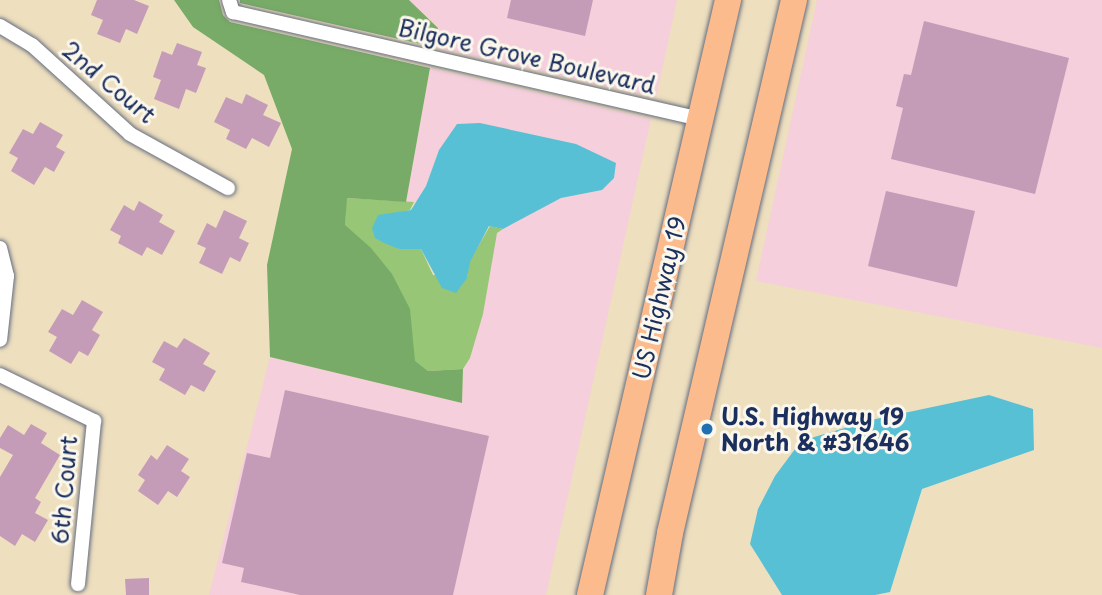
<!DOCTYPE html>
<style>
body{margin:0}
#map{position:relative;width:1102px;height:595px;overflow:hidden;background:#eedfbe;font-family:"Playpen Sans",sans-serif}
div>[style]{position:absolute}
.built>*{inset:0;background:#f5cfdb}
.green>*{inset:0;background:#96c676}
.forest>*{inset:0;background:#78ab67}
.water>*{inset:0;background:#58c0d5}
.building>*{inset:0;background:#c59cb8}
.roads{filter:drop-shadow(0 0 2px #656d80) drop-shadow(0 0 2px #656d80)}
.street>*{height:14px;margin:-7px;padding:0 7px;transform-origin:7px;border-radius:7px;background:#fff}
.highway>*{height:26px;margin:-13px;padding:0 13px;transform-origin:13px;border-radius:13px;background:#fbbb8d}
.dots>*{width:19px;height:19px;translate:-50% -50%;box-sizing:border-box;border:4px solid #fbf7ec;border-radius:50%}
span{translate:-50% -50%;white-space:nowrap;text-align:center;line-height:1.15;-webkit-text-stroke:6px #fbf7ec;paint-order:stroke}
.street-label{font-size:23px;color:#1b2f5e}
.poi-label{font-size:23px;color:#1b2f5e;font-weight:700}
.left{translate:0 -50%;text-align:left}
</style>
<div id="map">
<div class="built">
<i style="clip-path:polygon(409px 0,677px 0,656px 98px,434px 47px,438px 27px)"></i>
<i style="clip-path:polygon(817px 0,1102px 0,1102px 348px,756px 281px)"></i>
<i style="clip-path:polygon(430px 68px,651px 119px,546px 595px,209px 595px,270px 357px,462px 403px,463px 369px,470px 358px,497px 233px,536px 209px,561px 198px,602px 190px,439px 150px,426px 186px,417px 202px,406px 202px)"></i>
</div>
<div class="green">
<i style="clip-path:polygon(346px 198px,414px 202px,410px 210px,398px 213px,398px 249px,421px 249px,433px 275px,467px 278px,469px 262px,490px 226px,503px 229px,497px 233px,483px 314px,470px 358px,463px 369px,428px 371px,414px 361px,412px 335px,345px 225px)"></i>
</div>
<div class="forest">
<i style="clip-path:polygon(174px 0,219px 0,223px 15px,230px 22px,430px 68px,406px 202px,347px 198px,345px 225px,371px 248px,392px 274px,410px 309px,415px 361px,428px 371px,463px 369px,462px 403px,270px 357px,267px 265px,292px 149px,264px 75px,193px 27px)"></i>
<i style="clip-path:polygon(240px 0,409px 0,438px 28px,434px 47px,240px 3px)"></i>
</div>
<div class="water">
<i style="clip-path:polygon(480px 123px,576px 144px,616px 163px,614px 178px,602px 190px,561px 198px,503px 229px,489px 226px,470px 262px,467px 278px,456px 293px,442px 288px,421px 249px,399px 249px,384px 243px,375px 238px,372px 228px,378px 215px,411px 210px,426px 186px,439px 150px,457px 124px)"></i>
<i style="clip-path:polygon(989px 395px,1033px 409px,1034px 450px,922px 489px,890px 592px,875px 595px,782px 595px,750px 544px,758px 509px,775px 476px,801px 441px,871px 420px)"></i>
</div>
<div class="building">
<i style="clip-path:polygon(97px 0,134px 0,149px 6px,137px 34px,126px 29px,120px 43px,97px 34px,103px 20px,91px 15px)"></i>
<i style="clip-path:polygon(511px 0,593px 0,585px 36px,507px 18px)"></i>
<i style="clip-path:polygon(924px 21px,1069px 58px,1035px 194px,891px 159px,903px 108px,896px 106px,904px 74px,911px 75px)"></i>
<i style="clip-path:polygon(177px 43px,202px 52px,197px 65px,206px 68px,196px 93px,186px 89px,179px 109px,154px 99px,161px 80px,153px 77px,162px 51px,172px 55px)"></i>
<i style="clip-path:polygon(246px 94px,268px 105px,263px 115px,281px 123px,269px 147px,252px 138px,246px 149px,226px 139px,230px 130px,214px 122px,226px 97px,242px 104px)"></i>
<i style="clip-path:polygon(40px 122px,63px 135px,56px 147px,65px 152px,54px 172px,45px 167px,34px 185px,11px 171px,18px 158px,9px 153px,23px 129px,33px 134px)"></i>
<i style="clip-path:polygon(886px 191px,975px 211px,957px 287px,868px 266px)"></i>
<i style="clip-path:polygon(139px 201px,163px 215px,159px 222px,175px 231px,162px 255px,147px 247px,142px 256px,118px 243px,121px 236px,110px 230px,124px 205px,134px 211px)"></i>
<i style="clip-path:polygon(224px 210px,247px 221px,239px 238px,249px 243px,240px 262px,230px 257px,222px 274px,199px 263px,206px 248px,197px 244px,207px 223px,216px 228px)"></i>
<i style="clip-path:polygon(82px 300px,103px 312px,92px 330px,100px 335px,88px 356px,79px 351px,71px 364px,49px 351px,57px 337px,48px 332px,62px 309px,73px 315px)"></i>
<i style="clip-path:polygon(184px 338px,210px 353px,203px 364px,216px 371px,204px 392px,191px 385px,185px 395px,159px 380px,165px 369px,152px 362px,158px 351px,164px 341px,177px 348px)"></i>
<i style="clip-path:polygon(285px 390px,489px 436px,453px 595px,300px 595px,241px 582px,244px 568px,222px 563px,247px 453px,270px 458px)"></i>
<i style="clip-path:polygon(31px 424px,47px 433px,41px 443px,60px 455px,35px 498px,41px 502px,35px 513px,48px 520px,35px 542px,22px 534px,15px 546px,0 536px,0 477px,13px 455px,0 448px,0 438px,8px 425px,24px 435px)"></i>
<i style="clip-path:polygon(167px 445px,189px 459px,181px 471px,190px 477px,177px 497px,168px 491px,158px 505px,138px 491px,145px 480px,138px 475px,151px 455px,157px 460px)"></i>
<i style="clip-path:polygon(149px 578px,149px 595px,126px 595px,125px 579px)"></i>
</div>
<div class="roads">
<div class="street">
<i style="left:229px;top:0;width:13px;rotate:72deg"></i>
<i style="left:233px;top:12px;width:480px;rotate:12.9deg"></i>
<i style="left:0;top:26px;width:37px;rotate:31deg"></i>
<i style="left:32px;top:45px;width:132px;rotate:42.2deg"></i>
<i style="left:130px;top:134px;width:112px;rotate:28.9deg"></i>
<i style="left:0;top:248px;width:29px;rotate:76deg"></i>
<i style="left:7px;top:276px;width:64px;rotate:96.2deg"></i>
<i style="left:0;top:375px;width:105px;rotate:26.1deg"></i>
<i style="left:94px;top:421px;width:164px;rotate:95.6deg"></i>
</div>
<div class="highway">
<i style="left:590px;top:595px;width:611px;rotate:-76.94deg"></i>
<i style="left:659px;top:595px;width:63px;rotate:-79.9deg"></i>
<i style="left:670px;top:533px;width:547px;rotate:-76.9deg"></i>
</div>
</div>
<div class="dots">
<i style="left:707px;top:429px;background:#1f6fb2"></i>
</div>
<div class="street-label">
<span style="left:527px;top:56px;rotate:13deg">Bilgore Grove Boulevard</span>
<span style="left:109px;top:82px;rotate:40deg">2nd Court</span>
<span style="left:659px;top:298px;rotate:-77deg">US Highway 19</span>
<span style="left:64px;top:490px;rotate:-85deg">6th Court</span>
</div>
<div class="poi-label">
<span class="left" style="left:721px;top:429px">U.S. Highway 19<br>North &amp; #31646</span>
</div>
</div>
